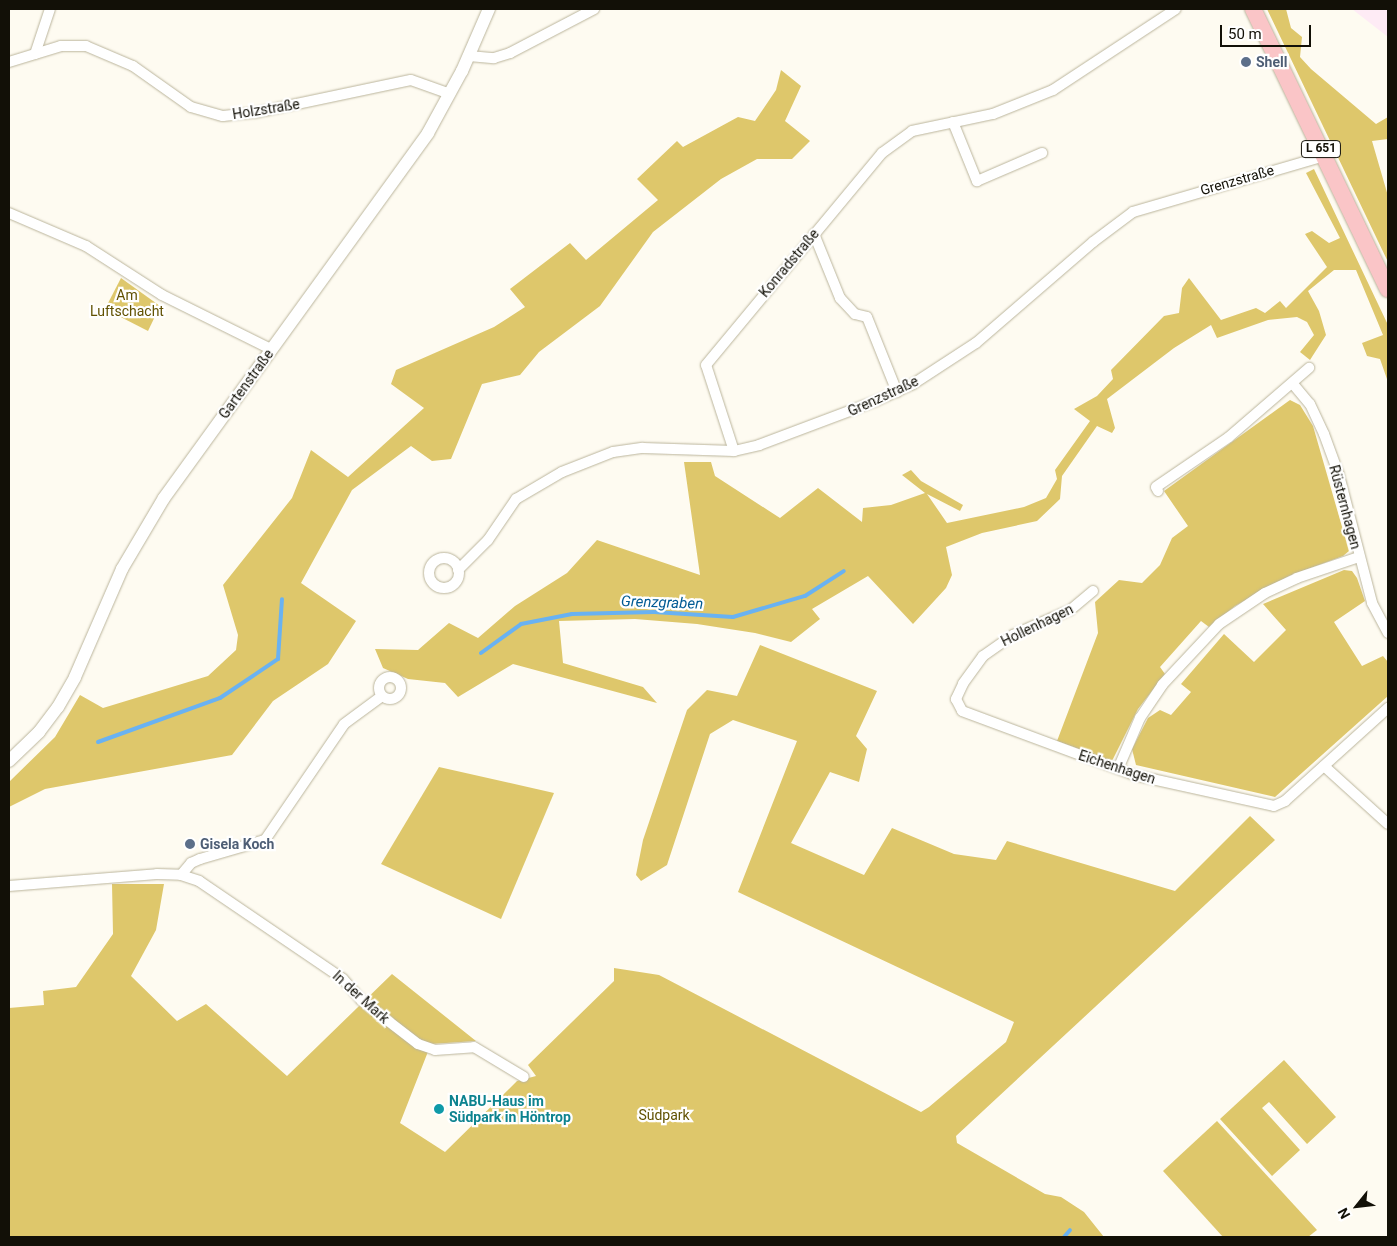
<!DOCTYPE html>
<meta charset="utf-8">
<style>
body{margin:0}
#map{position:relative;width:1397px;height:1246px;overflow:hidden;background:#fefbf1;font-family:Roboto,sans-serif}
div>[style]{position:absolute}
.commercial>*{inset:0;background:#feebf5}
.green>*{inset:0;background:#dec76b}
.stream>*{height:4px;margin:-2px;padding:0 2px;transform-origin:2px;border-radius:2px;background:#69b2f2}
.roads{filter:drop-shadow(0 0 1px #bbb59c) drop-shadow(0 0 1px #bbb59c)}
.minor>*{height:10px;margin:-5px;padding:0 5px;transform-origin:5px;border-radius:5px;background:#fff}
.minor>.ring{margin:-5px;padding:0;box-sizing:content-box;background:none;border:10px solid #fff;border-radius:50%}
.tertiary>*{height:12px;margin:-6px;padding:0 6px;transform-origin:6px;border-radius:6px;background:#fff}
.primary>*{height:16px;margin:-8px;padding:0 8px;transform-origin:8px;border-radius:8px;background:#fac5c7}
.dots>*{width:14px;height:14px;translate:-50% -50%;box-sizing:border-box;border:2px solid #fff;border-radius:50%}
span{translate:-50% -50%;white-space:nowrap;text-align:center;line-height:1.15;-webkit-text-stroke:4.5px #fff;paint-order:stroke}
.shield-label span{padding:1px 4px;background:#fff;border:1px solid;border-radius:4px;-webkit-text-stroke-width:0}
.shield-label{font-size:12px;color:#121007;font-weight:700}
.service-label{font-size:14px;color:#4e5e75;font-weight:700}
.left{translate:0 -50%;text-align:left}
.street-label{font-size:14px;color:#121007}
.park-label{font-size:14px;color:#615102}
.culture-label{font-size:14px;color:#0d838f;font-weight:700}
.water-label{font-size:15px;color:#005a94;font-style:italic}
.frame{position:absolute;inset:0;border:10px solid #121007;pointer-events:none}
.north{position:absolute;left:1332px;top:1181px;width:50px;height:50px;-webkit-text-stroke:4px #fff;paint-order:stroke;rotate:241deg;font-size:14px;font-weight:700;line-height:20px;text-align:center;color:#121007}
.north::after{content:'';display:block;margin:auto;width:18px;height:22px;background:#121007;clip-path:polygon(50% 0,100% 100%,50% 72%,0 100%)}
.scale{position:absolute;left:1220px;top:25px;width:91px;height:22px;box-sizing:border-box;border:2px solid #121007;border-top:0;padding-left:6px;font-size:15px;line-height:18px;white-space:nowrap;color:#121007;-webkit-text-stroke:4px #fff;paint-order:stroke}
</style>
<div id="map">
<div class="commercial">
<i style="clip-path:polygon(1352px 9px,1388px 9px,1388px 37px)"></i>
</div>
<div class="green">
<i style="clip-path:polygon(1267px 9px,1286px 9px,1291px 28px,1302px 37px,1300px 57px,1311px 69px,1376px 124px,1388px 117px,1388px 139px,1372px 141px,1388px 196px,1388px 262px)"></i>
<i style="clip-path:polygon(781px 70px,801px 86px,785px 121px,810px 141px,792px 159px,757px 159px,721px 179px,653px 232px,600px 306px,539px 352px,520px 375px,482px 384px,451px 459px,432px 461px,411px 446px,352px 490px,301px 583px,356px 621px,328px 664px,273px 701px,232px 755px,45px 789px,9px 807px,9px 782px,55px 737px,80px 695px,103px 708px,208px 676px,236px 650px,238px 635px,223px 585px,292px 498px,311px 450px,348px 477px,424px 408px,391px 384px,396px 370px,494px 327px,525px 307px,510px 289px,570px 243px,586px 260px,658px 200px,637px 179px,677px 141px,683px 147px,738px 117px,755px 121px,776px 90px)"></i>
<i style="clip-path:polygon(1314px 169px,1388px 325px,1388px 382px,1380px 359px,1367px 356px,1362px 343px,1383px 335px,1356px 270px,1334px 270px,1308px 291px,1319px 311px,1326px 335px,1310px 360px,1300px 352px,1314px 335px,1307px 322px,1297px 317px,1268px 320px,1217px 338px,1211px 325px,1174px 348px,1107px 399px,1115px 428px,1112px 433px,1097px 426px,1062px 476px,1060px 499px,1037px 521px,982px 533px,946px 547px,952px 575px,946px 588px,913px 624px,868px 576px,812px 609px,820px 619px,791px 642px,755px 633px,697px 624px,635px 619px,559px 621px,563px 663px,643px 687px,657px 703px,513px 664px,458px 697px,445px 683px,408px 679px,383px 668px,375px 649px,418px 650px,449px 623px,478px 638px,515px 606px,567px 573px,597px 540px,700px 575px,684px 462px,711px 462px,715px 476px,780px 518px,818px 488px,862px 522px,863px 508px,891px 505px,925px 493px,902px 475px,911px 470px,921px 481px,963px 505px,960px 511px,927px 494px,947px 523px,1024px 507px,1046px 498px,1057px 479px,1055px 470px,1090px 421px,1074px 409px,1097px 396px,1113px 379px,1111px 370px,1164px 316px,1179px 313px,1182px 288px,1189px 278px,1221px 320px,1256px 308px,1265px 313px,1280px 301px,1286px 308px,1327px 267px,1305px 234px,1312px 231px,1329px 243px,1340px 238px,1306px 173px)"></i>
<i style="clip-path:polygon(121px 278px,160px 306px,148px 331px,105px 309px)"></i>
<i style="clip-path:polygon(1290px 400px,1300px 405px,1313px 426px,1349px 551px,1343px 556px,1289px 576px,1235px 606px,1209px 627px,1201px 621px,1160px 667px,1165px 674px,1138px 709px,1112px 761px,1057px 741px,1098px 633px,1095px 602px,1119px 580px,1142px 583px,1160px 565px,1172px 538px,1188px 526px,1164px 491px)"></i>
<i style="clip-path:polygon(1344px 570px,1352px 571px,1357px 578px,1365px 601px,1334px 622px,1362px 666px,1383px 656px,1388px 662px,1388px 696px,1275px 797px,1136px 765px,1132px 749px,1148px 718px,1160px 710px,1171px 715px,1191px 692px,1181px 684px,1224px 634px,1254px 662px,1286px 630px,1263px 604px)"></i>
<i style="clip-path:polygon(760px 645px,877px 691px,856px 736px,867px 749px,859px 782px,830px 772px,791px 843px,864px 875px,892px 828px,954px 854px,996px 860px,1007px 841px,1175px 891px,1250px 816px,1275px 840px,956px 1136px,957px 1143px,1045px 1194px,1061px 1197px,1084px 1212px,1104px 1237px,9px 1237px,9px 1008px,44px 1005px,43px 991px,76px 987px,113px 934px,112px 884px,164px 884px,156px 930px,131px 976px,177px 1021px,206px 1004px,287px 1076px,392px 974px,476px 1041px,431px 1044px,400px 1123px,445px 1152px,517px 1081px,536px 1076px,528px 1065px,614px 981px,614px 968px,659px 975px,921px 1112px,929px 1107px,1006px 1042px,1014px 1022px,738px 892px,797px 741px,733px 720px,710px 734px,667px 865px,641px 881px,636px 875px,643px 840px,687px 710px,707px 690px,737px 696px)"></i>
<i style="clip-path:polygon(439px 767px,554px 793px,501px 919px,381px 864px)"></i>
<i style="clip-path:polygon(1284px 1060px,1336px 1117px,1307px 1144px,1269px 1102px,1262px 1108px,1300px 1150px,1272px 1176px,1220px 1119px)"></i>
<i style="clip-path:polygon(1217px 1121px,1317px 1230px,1308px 1237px,1223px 1237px,1163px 1171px)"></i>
</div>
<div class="stream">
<i style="left:481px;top:653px;width:49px;rotate:-35.9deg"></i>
<i style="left:521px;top:624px;width:52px;rotate:-11.1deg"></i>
<i style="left:572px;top:614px;width:82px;rotate:-1.4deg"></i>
<i style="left:654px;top:612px;width:79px;rotate:3.6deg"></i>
<i style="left:733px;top:617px;width:75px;rotate:-16.3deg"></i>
<i style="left:805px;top:596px;width:46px;rotate:-32.7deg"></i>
<i style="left:98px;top:742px;width:130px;rotate:-19.8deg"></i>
<i style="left:220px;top:698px;width:70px;rotate:-33.9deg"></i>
<i style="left:278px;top:659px;width:60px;rotate:-86.2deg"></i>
<i style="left:1064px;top:1237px;width:9px;rotate:-49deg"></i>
</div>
<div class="roads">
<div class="minor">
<i style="left:35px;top:54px;width:47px;rotate:-71.6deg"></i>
<i style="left:469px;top:56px;width:25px;rotate:5deg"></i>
<i style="left:494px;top:58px;width:17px;rotate:-17deg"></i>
<i style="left:510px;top:53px;width:95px;rotate:-27.6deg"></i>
<i style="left:9px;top:62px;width:54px;rotate:-17.1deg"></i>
<i style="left:61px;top:46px;width:25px"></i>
<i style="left:86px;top:46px;width:51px;rotate:23.1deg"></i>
<i style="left:133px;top:66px;width:71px;rotate:35.3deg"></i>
<i style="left:191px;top:107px;width:33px;rotate:16deg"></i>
<i style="left:223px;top:116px;width:31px;rotate:-6deg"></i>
<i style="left:254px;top:113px;width:160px;rotate:-11.9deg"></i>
<i style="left:411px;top:80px;width:41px;rotate:19.7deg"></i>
<i style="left:953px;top:122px;width:64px;rotate:67.9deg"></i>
<i style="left:977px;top:181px;width:71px;rotate:-23.3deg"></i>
<i style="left:9px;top:213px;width:84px;rotate:23.2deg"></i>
<i style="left:86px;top:246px;width:90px;rotate:32.8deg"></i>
<i style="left:162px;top:295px;width:122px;rotate:26.4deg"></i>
<i style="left:814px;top:234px;width:69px;rotate:67.9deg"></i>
<i style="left:840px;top:298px;width:22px;rotate:47deg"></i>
<i style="left:855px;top:314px;width:12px;rotate:14deg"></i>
<i style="left:867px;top:317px;width:81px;rotate:68.2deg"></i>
<i style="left:1293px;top:384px;width:26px;rotate:50deg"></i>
<i style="left:1310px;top:404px;width:33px;rotate:65deg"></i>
<i style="left:1324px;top:434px;width:44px;rotate:69.9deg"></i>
<i style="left:1339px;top:475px;width:132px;rotate:75.5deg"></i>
<i style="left:1372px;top:603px;width:34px;rotate:62deg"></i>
<i style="left:734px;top:451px;width:90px;rotate:-108deg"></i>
<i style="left:706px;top:365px;width:276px;rotate:-50.3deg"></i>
<i style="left:882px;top:153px;width:37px;rotate:-36deg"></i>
<i style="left:912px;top:131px;width:83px;rotate:-11.9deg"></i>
<i style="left:993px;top:114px;width:65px;rotate:-21.8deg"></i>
<i style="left:1053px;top:90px;width:147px;rotate:-33.4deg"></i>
<i style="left:1158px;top:491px;width:4px;rotate:-117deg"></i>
<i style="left:1156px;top:487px;width:88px;rotate:-34.4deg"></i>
<i style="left:1229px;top:437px;width:106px;rotate:-40.8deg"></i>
<i class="ring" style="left:429px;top:558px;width:20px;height:20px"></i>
<i style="left:458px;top:570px;width:42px;rotate:-45deg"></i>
<i style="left:488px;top:540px;width:50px;rotate:-55.7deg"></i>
<i style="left:516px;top:499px;width:53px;rotate:-30.4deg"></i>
<i style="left:562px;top:472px;width:55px;rotate:-21.4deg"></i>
<i style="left:613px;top:452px;width:30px;rotate:-8deg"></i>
<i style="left:643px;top:448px;width:91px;rotate:1.9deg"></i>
<i style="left:734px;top:451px;width:26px;rotate:-13deg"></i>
<i style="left:759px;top:445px;width:125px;rotate:-20.6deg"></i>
<i style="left:876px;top:401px;width:41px;rotate:-24.7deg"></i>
<i style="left:913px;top:384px;width:75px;rotate:-33.1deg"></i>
<i style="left:976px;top:343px;width:155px;rotate:-40.8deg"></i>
<i style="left:1093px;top:242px;width:50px;rotate:-36.9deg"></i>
<i style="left:1133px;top:212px;width:199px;rotate:-16.3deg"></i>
<i style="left:1093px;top:591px;width:30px;rotate:140deg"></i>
<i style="left:1070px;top:610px;width:62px;rotate:156.3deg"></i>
<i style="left:1013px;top:635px;width:37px;rotate:145deg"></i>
<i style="left:983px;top:656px;width:34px;rotate:126deg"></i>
<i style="left:963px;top:684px;width:17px;rotate:115deg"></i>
<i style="left:956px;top:699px;width:13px;rotate:63deg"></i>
<i style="left:962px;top:711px;width:184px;rotate:20.4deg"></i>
<i style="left:1134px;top:775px;width:143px;rotate:12.5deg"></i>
<i style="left:1274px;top:806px;width:12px;rotate:-24deg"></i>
<i style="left:1285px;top:801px;width:139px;rotate:-42.1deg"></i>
<i class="ring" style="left:379px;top:677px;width:12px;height:12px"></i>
<i style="left:1324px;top:766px;width:86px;rotate:42.2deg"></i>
<i style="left:1118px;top:769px;width:56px;rotate:-66.7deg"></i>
<i style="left:1140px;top:718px;width:40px;rotate:-56deg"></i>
<i style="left:1162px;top:685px;width:83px;rotate:-46.9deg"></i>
<i style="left:1219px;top:624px;width:55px;rotate:-34deg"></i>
<i style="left:1265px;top:593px;width:35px;rotate:-25deg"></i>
<i style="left:1297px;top:578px;width:65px;rotate:-18.7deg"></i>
<i style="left:181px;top:875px;width:16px;rotate:-50deg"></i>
<i style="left:191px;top:863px;width:10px;rotate:-24deg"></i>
<i style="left:200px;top:859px;width:68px;rotate:-16.3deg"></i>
<i style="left:265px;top:840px;width:140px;rotate:-55.7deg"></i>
<i style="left:344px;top:724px;width:47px;rotate:-36.4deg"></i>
<i style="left:9px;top:886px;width:148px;rotate:-4.6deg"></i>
<i style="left:157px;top:874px;width:24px;rotate:2deg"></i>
<i style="left:181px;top:875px;width:19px;rotate:18deg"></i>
<i style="left:199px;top:881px;width:174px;rotate:34.2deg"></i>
<i style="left:343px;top:979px;width:28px;rotate:49deg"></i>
<i style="left:361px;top:1000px;width:72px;rotate:37.7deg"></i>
<i style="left:418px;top:1044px;width:18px;rotate:19deg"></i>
<i style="left:435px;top:1050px;width:39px;rotate:-4deg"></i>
<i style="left:474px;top:1047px;width:58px;rotate:31deg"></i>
</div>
<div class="tertiary">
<i style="left:9px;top:761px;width:42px;rotate:-44deg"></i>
<i style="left:39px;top:732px;width:31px;rotate:-53deg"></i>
<i style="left:58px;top:707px;width:34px;rotate:-60deg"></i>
<i style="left:75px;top:677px;width:118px;rotate:-66.5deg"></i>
<i style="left:122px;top:569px;width:82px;rotate:-59.4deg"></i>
<i style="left:164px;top:498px;width:450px;rotate:-54.1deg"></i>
<i style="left:428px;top:133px;width:71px;rotate:-61.3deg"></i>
<i style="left:462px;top:71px;width:68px;rotate:-66.5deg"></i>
</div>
<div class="primary">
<i style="left:1253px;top:9px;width:311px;rotate:64.3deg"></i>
</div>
</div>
<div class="dots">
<i style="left:1246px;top:62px;background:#5c6f8a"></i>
<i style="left:190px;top:844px;background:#5c6f8a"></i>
<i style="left:439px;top:1109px;background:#0f9aa8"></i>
</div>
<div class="shield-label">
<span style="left:1321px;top:149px">L 651</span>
</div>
<div class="service-label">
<span class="left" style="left:1256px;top:62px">Shell</span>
<span class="left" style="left:200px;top:844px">Gisela Koch</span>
</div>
<div class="street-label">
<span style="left:266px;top:109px;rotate:-9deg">Holzstraße</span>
<span style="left:1237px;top:180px;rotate:-16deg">Grenzstraße</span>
<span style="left:789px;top:263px;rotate:-50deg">Konradstraße</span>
<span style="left:246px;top:384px;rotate:-54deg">Gartenstraße</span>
<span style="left:883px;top:396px;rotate:-25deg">Grenzstraße</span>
<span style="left:1345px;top:507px;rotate:75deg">Rüsternhagen</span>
<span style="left:1037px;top:625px;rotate:-26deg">Hollenhagen</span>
<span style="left:1117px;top:767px;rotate:18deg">Eichenhagen</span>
<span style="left:361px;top:997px;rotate:42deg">In der Mark</span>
</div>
<div class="park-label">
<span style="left:127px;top:303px">Am<br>Luftschacht</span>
<span style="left:664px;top:1115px">Südpark</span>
</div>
<div class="culture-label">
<span class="left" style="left:449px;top:1109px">NABU-Haus im<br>Südpark in Höntrop</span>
</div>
<div class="water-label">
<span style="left:662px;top:603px;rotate:2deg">Grenzgraben</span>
</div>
<div class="frame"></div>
<div class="north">N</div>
<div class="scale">50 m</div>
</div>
